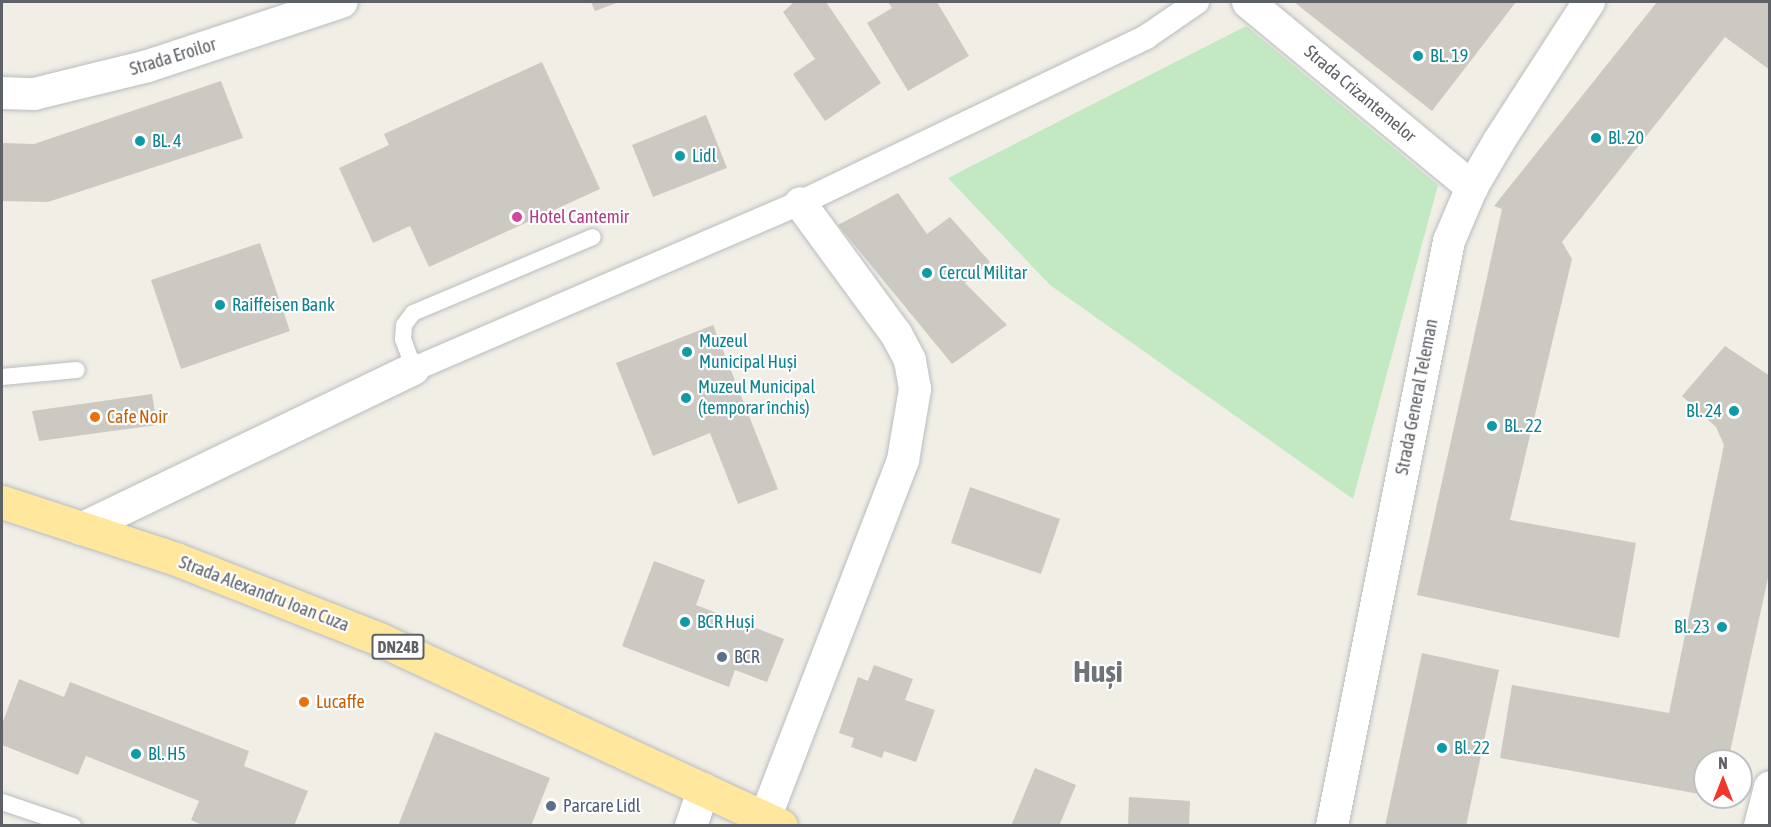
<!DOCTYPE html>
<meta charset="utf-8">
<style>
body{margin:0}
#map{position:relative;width:1771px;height:827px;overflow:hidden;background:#f1eee6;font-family:"Asap Condensed",sans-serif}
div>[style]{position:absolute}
.green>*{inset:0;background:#c3e9c2}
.building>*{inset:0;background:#ccc9c3}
.roads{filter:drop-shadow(0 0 2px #b9bcc0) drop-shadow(0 0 2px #b9bcc0)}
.service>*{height:16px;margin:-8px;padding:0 8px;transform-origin:8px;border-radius:8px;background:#fff}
.pedestrian>*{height:24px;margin:-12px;padding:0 12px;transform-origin:12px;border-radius:12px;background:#fff}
.minor>*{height:32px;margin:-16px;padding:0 16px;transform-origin:16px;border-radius:16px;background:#fff}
.trunk>*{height:33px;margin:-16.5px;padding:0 16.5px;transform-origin:16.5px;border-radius:16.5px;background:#ffe89e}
.dots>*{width:16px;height:16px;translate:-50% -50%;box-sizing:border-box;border:3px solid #fff;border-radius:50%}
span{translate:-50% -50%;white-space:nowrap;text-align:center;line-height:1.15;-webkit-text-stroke:4.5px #fff;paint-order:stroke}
.shield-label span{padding:2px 4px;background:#fff;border:2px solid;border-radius:4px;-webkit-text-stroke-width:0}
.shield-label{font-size:16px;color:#5e6267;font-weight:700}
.culture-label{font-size:18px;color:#0d838f}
.left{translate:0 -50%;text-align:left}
.right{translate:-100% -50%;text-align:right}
.street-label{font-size:18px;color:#5e6267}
.hotel-label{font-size:18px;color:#b23c85}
.food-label{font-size:18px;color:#c56008}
.service-label{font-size:18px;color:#4e5e75}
.town-label{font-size:30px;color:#6f7479;font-weight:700}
.frame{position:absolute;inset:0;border:3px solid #5e6267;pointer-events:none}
.north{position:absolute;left:1693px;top:749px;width:60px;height:60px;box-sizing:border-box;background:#fff;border:2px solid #bfc0c2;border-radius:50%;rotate:0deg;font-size:16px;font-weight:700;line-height:24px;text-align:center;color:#5e6267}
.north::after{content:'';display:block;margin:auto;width:21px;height:27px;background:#f1372c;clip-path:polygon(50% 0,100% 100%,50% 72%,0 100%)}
</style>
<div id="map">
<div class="green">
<i style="clip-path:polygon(1246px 26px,1438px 185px,1353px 499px,1050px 285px,948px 178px)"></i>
</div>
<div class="building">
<i style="clip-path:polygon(591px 2px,619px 2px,595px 11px)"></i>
<i style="clip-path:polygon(794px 2px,826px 2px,881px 83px,825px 121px,793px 74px,815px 59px,783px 12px)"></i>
<i style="clip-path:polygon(888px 2px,937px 2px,969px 56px,908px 91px,867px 23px,892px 8px)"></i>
<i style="clip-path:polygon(1294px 2px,1516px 2px,1432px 111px)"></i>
<i style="clip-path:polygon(1657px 2px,1770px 2px,1770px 70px,1725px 37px,1562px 242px,1572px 259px,1510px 520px,1636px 543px,1619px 638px,1417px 595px,1502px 209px,1494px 206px)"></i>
<i style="clip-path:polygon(542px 62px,600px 189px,429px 267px,410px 226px,373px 243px,339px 168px,389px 145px,384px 134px)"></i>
<i style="clip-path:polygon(221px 81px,243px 138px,48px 202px,2px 201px,2px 143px,34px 144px)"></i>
<i style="clip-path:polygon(706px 115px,727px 168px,653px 197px,632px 145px)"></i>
<i style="clip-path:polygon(898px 193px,927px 234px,950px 217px,990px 262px,965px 283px,1007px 325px,952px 364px,838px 225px)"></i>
<i style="clip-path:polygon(260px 243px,290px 331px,181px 369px,151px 280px)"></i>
<i style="clip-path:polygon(713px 325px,778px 489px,738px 504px,710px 433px,653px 456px,616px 363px)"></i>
<i style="clip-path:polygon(1725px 346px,1770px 376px,1770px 569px,1728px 761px,1705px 761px,1705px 795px,1500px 758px,1512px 685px,1669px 713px,1724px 445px,1716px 427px,1682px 396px)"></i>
<i style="clip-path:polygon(152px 394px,157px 425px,39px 441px,32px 411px)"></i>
<i style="clip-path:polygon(970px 487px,1060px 519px,1041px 574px,951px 543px)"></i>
<i style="clip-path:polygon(654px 561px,705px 580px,696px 605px,784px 639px,767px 682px,735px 670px,729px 687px,622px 646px)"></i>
<i style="clip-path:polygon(1422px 653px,1499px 670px,1466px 826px,1385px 826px)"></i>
<i style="clip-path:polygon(874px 665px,913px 679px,905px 700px,935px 710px,916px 762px,884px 751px,882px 758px,851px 747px,854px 738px,839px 733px,858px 677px,868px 681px)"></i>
<i style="clip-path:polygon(19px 679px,64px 697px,70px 682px,249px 751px,244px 766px,308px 791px,294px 826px,204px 826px,191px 820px,199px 801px,86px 756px,78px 775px,2px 745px,2px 724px)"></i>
<i style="clip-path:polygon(435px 732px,550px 778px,531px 826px,398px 826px)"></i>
<i style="clip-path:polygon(1035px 768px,1076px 785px,1059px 826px,1011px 826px)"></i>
<i style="clip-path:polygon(1129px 797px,1190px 801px,1189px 826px,1128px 826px)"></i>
</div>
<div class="roads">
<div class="service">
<i style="left:414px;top:369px;width:32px;rotate:-110deg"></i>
<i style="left:403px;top:339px;width:14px;rotate:-86deg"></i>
<i style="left:404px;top:325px;width:15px;rotate:-53deg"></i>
<i style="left:413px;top:313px;width:195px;rotate:-22.9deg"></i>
<i style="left:2px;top:377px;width:75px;rotate:-5.3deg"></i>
<i style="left:2px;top:802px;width:75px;rotate:18.7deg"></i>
</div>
<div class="pedestrian">
<i style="left:414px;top:369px;width:420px;rotate:-23.3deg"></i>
<i style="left:800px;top:203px;width:384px;rotate:-25.6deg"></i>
<i style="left:1146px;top:37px;width:62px;rotate:-34.5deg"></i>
</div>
<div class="minor">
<i style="left:1248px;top:2px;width:291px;rotate:39.6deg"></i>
<i style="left:2px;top:93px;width:32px;rotate:2deg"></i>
<i style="left:34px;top:94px;width:117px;rotate:-13.8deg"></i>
<i style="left:148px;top:66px;width:204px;rotate:-18.3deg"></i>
<i style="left:81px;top:529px;width:369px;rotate:-25.7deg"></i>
<i style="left:765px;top:818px;width:384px;rotate:-68.9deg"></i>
<i style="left:903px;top:460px;width:72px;rotate:-80.4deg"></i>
<i style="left:915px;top:389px;width:29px;rotate:-100deg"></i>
<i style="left:910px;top:360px;width:30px;rotate:-118deg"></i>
<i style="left:896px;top:334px;width:162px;rotate:-126.2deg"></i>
<i style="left:691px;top:826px;width:39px;rotate:-71deg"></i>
<i style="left:1332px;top:826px;width:597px;rotate:-78.69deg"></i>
<i style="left:1449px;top:241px;width:59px;rotate:-66.9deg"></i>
<i style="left:1472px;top:187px;width:53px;rotate:-59.6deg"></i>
<i style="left:1499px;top:141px;width:166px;rotate:-57.1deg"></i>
<i style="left:1760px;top:826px;width:40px;rotate:-75.6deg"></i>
</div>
<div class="trunk">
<i style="left:2px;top:502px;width:183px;rotate:18.1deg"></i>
<i style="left:176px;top:559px;width:218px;rotate:21.5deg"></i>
<i style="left:379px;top:639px;width:443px;rotate:24.9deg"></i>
</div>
</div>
<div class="dots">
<i style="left:1418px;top:56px;background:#0f9aa8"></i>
<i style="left:1596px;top:138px;background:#0f9aa8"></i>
<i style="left:140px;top:141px;background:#0f9aa8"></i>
<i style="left:680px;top:156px;background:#0f9aa8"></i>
<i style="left:517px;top:217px;background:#d1479c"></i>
<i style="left:927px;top:273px;background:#0f9aa8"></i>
<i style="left:220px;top:305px;background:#0f9aa8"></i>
<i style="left:687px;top:352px;background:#0f9aa8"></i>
<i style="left:686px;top:398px;background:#0f9aa8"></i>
<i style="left:1734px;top:411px;background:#0f9aa8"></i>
<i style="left:95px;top:417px;background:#e8710a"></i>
<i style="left:1492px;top:426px;background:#0f9aa8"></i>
<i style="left:685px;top:622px;background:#0f9aa8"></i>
<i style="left:1722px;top:627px;background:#0f9aa8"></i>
<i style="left:722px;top:657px;background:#5c6f8a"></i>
<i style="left:304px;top:702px;background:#e8710a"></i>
<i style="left:1442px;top:748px;background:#0f9aa8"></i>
<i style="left:136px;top:754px;background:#0f9aa8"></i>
<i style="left:551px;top:806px;background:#5c6f8a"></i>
</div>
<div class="shield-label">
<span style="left:398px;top:647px">DN24B</span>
</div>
<div class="culture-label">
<span class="left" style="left:1430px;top:56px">BL. 19</span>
<span class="left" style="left:1608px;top:138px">Bl. 20</span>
<span class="left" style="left:152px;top:141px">BL. 4</span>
<span class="left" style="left:692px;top:156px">Lidl</span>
<span class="left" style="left:939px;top:273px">Cercul Militar</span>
<span class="left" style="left:232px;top:305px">Raiffeisen Bank</span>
<span class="left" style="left:699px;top:352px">Muzeul<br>Municipal Huși</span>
<span class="left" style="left:698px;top:398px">Muzeul Municipal<br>(temporar închis)</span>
<span class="right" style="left:1722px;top:411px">Bl. 24</span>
<span class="left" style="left:1504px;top:426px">BL. 22</span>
<span class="left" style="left:697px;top:622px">BCR Huși</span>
<span class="right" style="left:1710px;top:627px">Bl. 23</span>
<span class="left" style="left:1454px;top:748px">Bl. 22</span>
<span class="left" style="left:148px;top:754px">Bl. H5</span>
</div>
<div class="street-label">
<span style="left:173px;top:57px;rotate:-17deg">Strada Eroilor</span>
<span style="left:1360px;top:94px;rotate:40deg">Strada Crizantemelor</span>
<span style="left:1417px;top:397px;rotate:-79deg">Strada General Teleman</span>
<span style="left:264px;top:594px;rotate:21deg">Strada Alexandru Ioan Cuza</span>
</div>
<div class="hotel-label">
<span class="left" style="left:529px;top:217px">Hotel Cantemir</span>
</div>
<div class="food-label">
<span class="left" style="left:107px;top:417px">Cafe Noir</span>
<span class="left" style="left:316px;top:702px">Lucaffe</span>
</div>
<div class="service-label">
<span class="left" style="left:734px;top:657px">BCR</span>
<span class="left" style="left:563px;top:806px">Parcare Lidl</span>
</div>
<div class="town-label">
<span style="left:1098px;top:671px">Huși</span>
</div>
<div class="frame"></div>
<div class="north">N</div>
</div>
